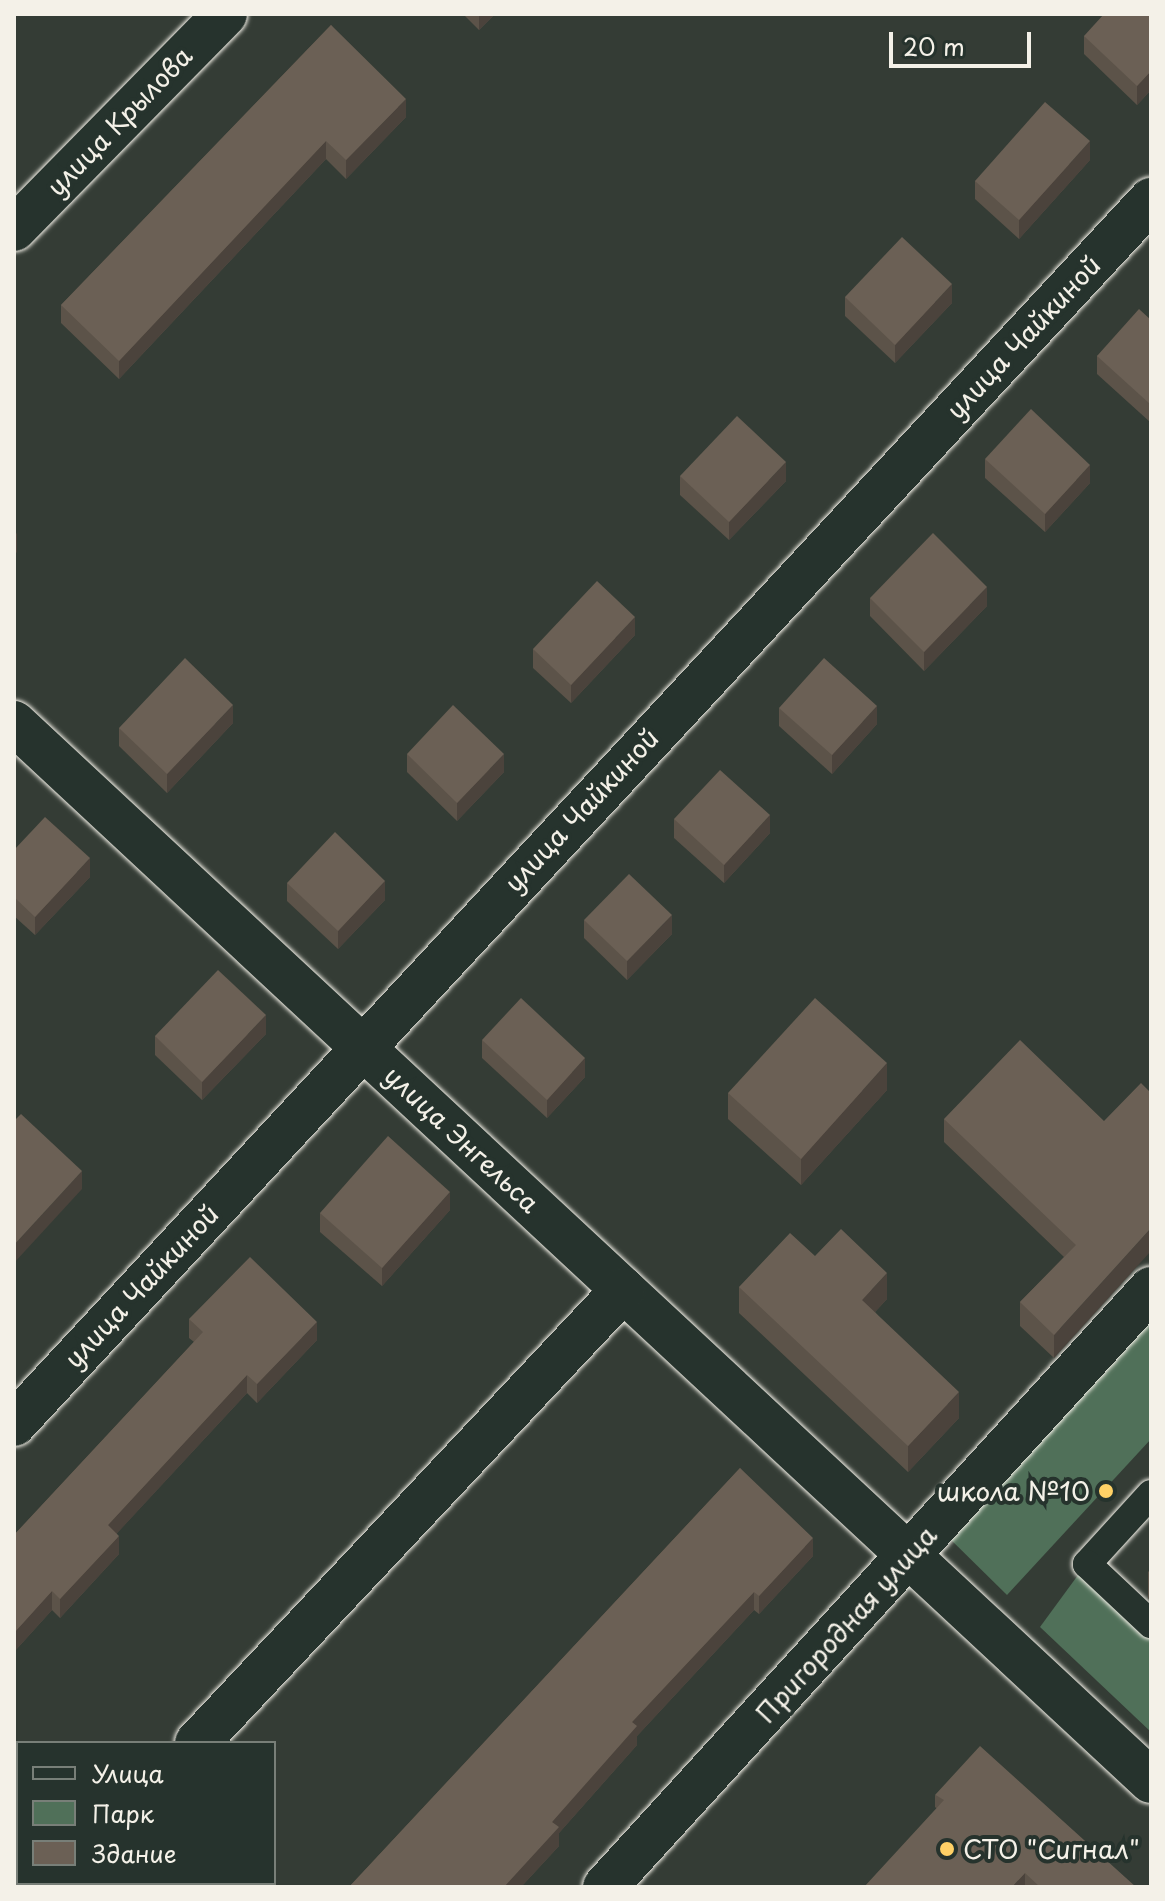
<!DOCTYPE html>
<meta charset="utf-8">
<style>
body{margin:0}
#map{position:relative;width:1165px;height:1901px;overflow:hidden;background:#343c35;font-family:"Playpen Sans",sans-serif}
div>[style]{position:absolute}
.green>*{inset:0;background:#507059}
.roads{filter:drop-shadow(0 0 2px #f4f1e8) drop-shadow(0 0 2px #f4f1e8)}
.service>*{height:28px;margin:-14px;padding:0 14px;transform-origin:14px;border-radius:14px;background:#26332d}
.minor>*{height:44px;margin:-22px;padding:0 22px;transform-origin:22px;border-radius:22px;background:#26332d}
.tertiary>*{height:44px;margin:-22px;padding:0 22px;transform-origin:22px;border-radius:22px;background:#26332d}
.wall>*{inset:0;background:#5c5349}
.shaded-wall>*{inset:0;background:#4b433c}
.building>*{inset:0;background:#6b6055}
.dots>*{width:22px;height:22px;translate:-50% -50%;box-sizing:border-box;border:4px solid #26332d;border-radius:50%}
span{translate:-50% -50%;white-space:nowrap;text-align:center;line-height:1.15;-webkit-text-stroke:8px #26332d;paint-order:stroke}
.street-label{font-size:26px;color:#f4f1e8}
.poi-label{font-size:26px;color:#f4f1e8}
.right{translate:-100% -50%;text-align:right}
.left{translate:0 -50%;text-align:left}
.frame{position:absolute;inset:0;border:16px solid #f4f1e8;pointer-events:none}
.legend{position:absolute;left:16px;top:1741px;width:260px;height:144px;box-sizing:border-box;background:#26332d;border:2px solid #787f78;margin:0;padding:10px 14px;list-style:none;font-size:24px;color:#f4f1e8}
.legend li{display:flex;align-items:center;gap:16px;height:40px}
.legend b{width:40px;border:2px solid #787f78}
.scale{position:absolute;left:889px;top:32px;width:142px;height:36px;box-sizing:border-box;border:4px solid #f4f1e8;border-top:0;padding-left:10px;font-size:24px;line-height:28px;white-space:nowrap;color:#f4f1e8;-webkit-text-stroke:6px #26332d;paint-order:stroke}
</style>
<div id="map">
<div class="green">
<i style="clip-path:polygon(1151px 1309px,1151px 1439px,1007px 1595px,944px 1533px)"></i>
<i style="clip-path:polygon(1081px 1571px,1151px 1638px,1151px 1732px,1040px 1627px)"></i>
</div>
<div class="roads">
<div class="service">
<i style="left:1151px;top:1494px;width:95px;rotate:132.4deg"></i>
<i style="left:1087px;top:1564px;width:88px;rotate:43.2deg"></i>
</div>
<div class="minor">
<i style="left:14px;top:229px;width:301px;rotate:-45.5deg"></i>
<i style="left:14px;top:723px;width:1553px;rotate:42.94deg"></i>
<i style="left:14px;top:1424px;width:1671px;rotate:-47.11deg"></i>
<i style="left:197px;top:1743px;width:622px;rotate:-46.76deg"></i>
<i style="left:64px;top:1887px;width:6px;rotate:-45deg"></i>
</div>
<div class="tertiary">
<i style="left:605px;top:1887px;width:810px;rotate:-47.6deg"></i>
</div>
</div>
<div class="wall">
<i style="clip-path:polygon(463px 14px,495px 14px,479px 30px)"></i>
<i style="clip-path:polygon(1151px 14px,1151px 90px,1137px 105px,1084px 54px,1084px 36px)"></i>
<i style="clip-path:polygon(331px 25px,406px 117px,346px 179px,326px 159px,119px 379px,61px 323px,61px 305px)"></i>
<i style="clip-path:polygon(1090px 160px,1019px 239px,975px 199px,975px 181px)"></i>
<i style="clip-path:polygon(845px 297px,952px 303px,895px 363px,845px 316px)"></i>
<i style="clip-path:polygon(1151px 320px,1150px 422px,1097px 374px,1097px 356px)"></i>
<i style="clip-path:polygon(985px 459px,1090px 483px,1045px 532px,985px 478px)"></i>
<i style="clip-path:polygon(680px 476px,786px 481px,729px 540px,680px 495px)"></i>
<i style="clip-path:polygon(870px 598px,987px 606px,924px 671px,870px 616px)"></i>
<i style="clip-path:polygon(635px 635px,571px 703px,533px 668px,533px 649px)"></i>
<i style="clip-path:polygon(779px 708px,877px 724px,832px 774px,779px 726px)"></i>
<i style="clip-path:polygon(233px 723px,167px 793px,119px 746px,119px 728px)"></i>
<i style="clip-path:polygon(407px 754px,504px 772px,457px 821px,407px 772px)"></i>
<i style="clip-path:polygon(674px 819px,770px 833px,724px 883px,674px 838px)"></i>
<i style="clip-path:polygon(14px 850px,90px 877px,35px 935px,14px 916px)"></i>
<i style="clip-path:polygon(287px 883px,385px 900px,338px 949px,287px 901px)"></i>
<i style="clip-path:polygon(584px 920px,672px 934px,627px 980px,584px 938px)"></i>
<i style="clip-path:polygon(266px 1034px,202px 1100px,155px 1055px,155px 1036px)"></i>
<i style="clip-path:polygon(482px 1040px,585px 1077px,547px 1118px,482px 1058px)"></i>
<i style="clip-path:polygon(887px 1090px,801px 1185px,728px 1119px,728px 1093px)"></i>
<i style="clip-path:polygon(944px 1119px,1104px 1121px,1054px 1358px,1020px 1326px,1020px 1302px,1064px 1257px,944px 1142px)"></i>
<i style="clip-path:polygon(450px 1210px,382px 1286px,320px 1232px,320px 1213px)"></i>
<i style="clip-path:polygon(815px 1256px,887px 1299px,875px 1312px,959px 1418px,908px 1472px,739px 1313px,739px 1287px)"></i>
<i style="clip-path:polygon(189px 1319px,317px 1340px,257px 1403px,247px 1393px,117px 1533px,119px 1554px,60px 1618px,52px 1610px,14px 1652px,14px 1535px,194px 1342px,189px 1338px)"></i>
<i style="clip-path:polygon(740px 1468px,813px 1556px,759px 1614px,754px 1610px,637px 1736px,637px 1745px,559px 1833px,559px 1846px,521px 1887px,349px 1887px)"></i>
<i style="clip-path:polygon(1151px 1569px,1151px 1601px,1148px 1598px,1148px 1572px)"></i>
<i style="clip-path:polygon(935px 1795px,1136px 1887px,1026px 1887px,935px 1807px)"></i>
</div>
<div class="shaded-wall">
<i style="clip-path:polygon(479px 14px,495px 14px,479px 30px)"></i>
<i style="clip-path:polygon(1151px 71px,1151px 90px,1137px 105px,1137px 86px)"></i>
<i style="clip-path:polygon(406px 99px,406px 117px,346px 179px,346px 160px)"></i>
<i style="clip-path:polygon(326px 141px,326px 159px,119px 379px,119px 361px)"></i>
<i style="clip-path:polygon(1090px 141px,1090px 160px,1019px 239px,1019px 220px)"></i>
<i style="clip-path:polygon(952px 284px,952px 303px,895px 363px,895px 345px)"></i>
<i style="clip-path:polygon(786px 462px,786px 481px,729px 540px,729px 522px)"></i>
<i style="clip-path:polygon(1090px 465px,1090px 483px,1045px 532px,1045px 514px)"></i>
<i style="clip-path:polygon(17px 533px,17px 552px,14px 555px,14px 536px)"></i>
<i style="clip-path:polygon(987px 587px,987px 606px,924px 671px,924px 652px)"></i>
<i style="clip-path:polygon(635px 617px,635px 635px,571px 703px,571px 685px)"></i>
<i style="clip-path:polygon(233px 705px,233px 723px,167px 793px,167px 774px)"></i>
<i style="clip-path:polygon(877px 706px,877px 724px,832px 774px,832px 755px)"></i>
<i style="clip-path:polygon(504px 754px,504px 772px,457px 821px,457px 803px)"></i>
<i style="clip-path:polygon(770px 815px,770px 833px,724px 883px,724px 865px)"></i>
<i style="clip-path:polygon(90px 858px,90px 877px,35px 935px,35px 917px)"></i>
<i style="clip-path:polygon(385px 881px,385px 900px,338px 949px,338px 931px)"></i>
<i style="clip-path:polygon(672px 915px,672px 934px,627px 980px,627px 961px)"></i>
<i style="clip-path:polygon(266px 1015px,266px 1034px,202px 1100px,202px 1082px)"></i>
<i style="clip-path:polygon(585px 1058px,585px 1077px,547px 1118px,547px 1100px)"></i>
<i style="clip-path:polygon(887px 1063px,887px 1090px,801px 1185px,801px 1159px)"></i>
<i style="clip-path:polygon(82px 1171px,82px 1189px,14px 1263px,14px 1245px)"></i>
<i style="clip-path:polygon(450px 1192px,450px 1210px,382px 1286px,382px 1268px)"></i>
<i style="clip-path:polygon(1151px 1228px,1151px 1251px,1054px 1358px,1054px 1335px)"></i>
<i style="clip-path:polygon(887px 1273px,887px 1299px,862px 1326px,862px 1300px)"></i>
<i style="clip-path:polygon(317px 1322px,317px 1340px,257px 1403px,257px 1384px)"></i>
<i style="clip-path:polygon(247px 1375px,247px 1393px,108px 1543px,108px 1525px)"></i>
<i style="clip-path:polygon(959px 1392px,959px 1418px,908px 1472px,908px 1446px)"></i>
<i style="clip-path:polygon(119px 1536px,119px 1554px,60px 1618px,60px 1599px)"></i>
<i style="clip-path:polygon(813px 1538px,813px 1556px,759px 1614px,759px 1596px)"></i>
<i style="clip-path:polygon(52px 1591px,52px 1610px,14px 1652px,14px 1633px)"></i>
<i style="clip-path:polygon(754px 1592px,754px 1610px,637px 1736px,637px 1745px,559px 1833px,559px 1846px,521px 1887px,504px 1887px,552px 1822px,632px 1722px)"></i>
<i style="clip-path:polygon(1025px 1873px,1025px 1886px,1024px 1887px,1012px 1887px)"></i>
</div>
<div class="building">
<i style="clip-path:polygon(1104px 14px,1151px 14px,1151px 71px,1137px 86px,1084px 36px)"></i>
<i style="clip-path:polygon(331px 25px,406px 99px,346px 160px,326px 141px,119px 361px,61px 305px)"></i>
<i style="clip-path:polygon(1045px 102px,1090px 141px,1019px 220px,975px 181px)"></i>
<i style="clip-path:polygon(902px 237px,952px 284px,895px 345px,845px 297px)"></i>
<i style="clip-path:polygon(1139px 309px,1151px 320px,1151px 402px,1150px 404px,1097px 356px)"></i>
<i style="clip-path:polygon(1031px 409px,1090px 465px,1045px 514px,985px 459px)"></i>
<i style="clip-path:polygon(737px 416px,786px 462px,729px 522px,680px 476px)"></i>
<i style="clip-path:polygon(933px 533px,987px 587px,924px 652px,870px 598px)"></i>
<i style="clip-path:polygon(597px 581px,635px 617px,571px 685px,533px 649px)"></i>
<i style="clip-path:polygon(185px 658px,233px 705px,167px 774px,119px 728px)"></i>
<i style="clip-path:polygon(824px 658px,877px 706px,832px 755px,779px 708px)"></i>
<i style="clip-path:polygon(453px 705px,504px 754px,457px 803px,407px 754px)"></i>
<i style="clip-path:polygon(720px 770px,770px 815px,724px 865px,674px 819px)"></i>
<i style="clip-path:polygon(45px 817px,90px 858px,35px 917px,14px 897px,14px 850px)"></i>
<i style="clip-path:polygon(335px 832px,385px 881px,338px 931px,287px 883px)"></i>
<i style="clip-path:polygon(629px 874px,672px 915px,627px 961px,584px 920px)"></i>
<i style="clip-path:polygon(218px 970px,266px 1015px,202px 1082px,155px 1036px)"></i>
<i style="clip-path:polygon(521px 998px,585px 1058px,547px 1100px,482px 1040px)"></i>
<i style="clip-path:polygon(815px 998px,887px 1063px,801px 1159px,728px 1093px)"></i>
<i style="clip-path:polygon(1020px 1040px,1104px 1121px,1141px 1083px,1151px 1093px,1151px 1228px,1054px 1335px,1020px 1302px,1076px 1245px,944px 1119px)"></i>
<i style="clip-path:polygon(21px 1114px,82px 1171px,14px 1245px,14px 1121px)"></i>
<i style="clip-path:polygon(388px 1136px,450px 1192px,382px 1268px,320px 1213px)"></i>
<i style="clip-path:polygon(841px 1229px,887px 1273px,862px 1300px,959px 1392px,908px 1446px,739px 1287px,790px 1233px,815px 1256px)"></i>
<i style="clip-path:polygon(250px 1257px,317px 1322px,257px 1384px,247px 1375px,108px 1525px,119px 1536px,60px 1599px,52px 1591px,14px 1633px,14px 1535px,203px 1332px,189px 1319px)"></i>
<i style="clip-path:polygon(740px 1468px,813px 1538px,759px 1596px,754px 1592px,632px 1722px,637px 1726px,552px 1822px,559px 1827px,504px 1887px,349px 1887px)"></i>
<i style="clip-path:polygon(980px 1746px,1136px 1887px,1040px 1887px,1025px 1873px,1012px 1887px,864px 1887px,944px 1800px,935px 1795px)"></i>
</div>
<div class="dots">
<i style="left:1106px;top:1491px;background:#ffd166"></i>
<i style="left:947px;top:1849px;background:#ffd166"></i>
</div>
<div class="street-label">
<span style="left:119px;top:121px;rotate:-46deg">улица Крылова</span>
<span style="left:1023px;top:337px;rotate:-47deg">улица Чайкиной</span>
<span style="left:581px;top:810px;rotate:-47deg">улица Чайкиной</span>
<span style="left:462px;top:1139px;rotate:43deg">улица Энгельса</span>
<span style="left:141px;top:1286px;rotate:-47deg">улица Чайкиной</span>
<span style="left:846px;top:1624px;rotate:-48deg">Пригородная улица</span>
</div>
<div class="poi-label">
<span class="right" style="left:1090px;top:1491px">школа №10</span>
<span class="left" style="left:963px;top:1849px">СТО "Сигнал"</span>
</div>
<div class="frame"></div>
<ul class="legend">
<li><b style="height:10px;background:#26332d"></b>Улица</li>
<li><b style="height:22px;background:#507059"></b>Парк</li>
<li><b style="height:22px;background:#6b6055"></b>Здание</li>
</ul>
<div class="scale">20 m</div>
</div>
